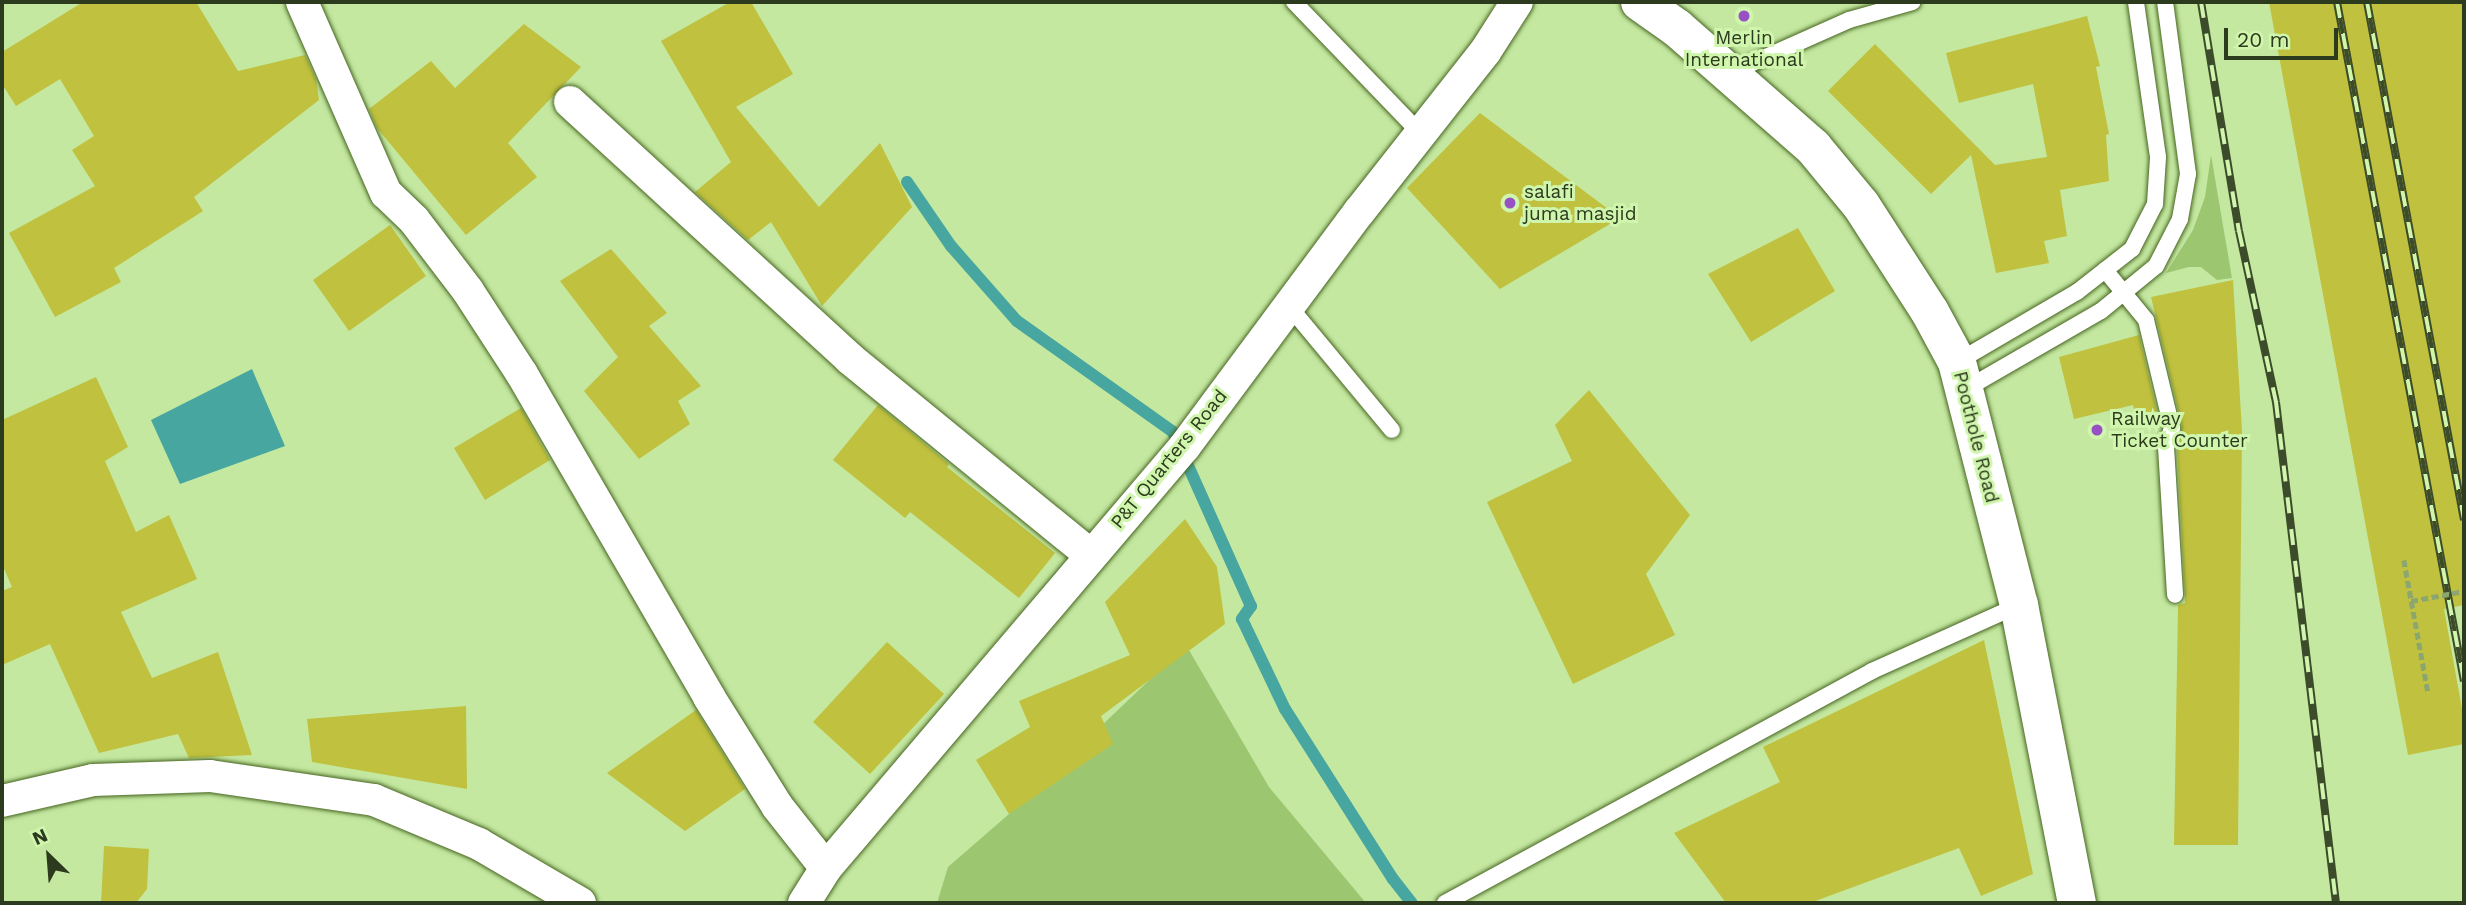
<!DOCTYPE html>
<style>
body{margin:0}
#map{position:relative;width:2466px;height:905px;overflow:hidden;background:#c4e8a0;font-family:"Work Sans",sans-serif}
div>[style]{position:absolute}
.green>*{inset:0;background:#9cc670}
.water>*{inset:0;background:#47a6a0}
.stream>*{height:12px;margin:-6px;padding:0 6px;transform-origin:6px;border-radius:6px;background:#47a6a0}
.building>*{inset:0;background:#c0c13f}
.path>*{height:4.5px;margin-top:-2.25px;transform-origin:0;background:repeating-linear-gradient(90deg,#8ba76f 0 7px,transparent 0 10.5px)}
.roads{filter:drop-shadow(0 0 2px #476521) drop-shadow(0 0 2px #476521)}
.lane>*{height:16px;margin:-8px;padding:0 8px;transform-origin:8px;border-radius:8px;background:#fff}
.street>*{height:32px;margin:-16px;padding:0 16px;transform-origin:16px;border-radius:16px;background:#fff}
.secondary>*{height:38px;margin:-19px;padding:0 19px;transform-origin:19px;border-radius:19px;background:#fff}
.rail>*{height:8px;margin-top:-4px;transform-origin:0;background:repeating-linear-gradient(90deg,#d0f5ad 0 16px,#3c4c2a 0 32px);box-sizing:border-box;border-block:2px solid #3c4c2a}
.path-bridge>*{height:4.5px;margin-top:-2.25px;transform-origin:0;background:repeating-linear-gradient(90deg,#8ba76f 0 7px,transparent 0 10.5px)}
.dots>*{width:19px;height:19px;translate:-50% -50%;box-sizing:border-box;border:4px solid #d0f5ad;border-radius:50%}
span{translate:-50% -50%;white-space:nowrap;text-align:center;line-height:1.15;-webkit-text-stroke:6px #d0f5ad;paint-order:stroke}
.poi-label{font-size:19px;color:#2c3a1d}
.left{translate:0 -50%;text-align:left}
.street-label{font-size:19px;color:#2c3a1d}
.frame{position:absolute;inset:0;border:4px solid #2c3a1d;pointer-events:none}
.north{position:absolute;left:14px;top:821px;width:70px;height:70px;-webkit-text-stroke:5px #d0f5ad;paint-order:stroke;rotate:335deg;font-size:19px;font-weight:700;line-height:28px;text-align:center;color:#2c3a1d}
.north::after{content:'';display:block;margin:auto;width:24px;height:32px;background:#2c3a1d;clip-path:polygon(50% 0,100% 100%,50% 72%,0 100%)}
.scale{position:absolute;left:2224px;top:28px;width:114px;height:32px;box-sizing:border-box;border:4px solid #2c3a1d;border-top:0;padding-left:9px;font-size:21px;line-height:24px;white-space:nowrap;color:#2c3a1d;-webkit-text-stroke:5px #d0f5ad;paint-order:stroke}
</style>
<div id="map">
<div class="green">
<i style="clip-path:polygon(2211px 155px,2232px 278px,2217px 280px,2201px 267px,2189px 267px,2166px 273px,2193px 230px,2205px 197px)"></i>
<i style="clip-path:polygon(1186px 645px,1269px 787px,1366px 903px,937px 903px,948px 867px,1009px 814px)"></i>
</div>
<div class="water">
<i style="clip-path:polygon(252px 369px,285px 446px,180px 484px,151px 420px)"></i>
</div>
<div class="stream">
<i style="left:907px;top:182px;width:78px;rotate:55.5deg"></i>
<i style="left:951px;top:246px;width:100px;rotate:48.7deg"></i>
<i style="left:1017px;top:321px;width:191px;rotate:35.4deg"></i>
<i style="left:1173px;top:432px;width:191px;rotate:65.9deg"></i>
<i style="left:1251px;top:606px;width:16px;rotate:125deg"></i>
<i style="left:1242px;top:619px;width:100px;rotate:64.5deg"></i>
<i style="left:1285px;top:709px;width:201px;rotate:57.6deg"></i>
<i style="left:1393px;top:879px;width:31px;rotate:52deg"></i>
</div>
<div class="building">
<i style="clip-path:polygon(83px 2px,196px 2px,238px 71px,305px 55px,316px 79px,319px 100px,194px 197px,203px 211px,114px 268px,121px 282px,55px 317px,9px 233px,95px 186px,72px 150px,94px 136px,60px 79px,16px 106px,2px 84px,2px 52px)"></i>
<i style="clip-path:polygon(730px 2px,751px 2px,793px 74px,736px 107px,819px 207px,880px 143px,912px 207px,822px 306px,771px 222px,748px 240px,695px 192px,731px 162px,661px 41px)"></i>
<i style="clip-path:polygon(2269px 2px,2464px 2px,2464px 605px,2444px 609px,2464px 720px,2464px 744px,2408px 755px)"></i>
<i style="clip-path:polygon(2087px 16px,2100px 66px,2096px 67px,2109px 134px,2106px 135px,2109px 181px,2060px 190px,2067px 236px,2044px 241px,2049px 263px,1996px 273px,1971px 155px,1931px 194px,1828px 91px,1875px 44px,1995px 165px,2047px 157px,2033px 84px,1959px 103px,1946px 53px)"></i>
<i style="clip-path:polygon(524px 24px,581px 67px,508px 143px,537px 177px,466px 235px,377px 128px,369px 109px,431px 61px,455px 88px)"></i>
<i style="clip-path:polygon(1480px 113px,1620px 218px,1500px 289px,1407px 188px)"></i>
<i style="clip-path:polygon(390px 225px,426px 276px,349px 331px,313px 280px)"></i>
<i style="clip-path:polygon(1798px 228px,1835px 291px,1751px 342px,1708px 274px)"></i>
<i style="clip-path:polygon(611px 249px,667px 313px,649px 326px,701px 386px,678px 401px,690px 424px,639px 459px,584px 391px,618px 357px,560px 281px)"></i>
<i style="clip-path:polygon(2233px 280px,2242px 431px,2238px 845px,2174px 845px,2178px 605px,2185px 603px,2185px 594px,2177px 448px,2182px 426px,2151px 297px)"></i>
<i style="clip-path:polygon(2139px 335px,2157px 411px,2136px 417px,2133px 405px,2074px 419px,2059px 357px)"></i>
<i style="clip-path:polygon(96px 377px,128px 447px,105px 461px,136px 532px,169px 515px,197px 579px,121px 612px,152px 678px,218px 652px,252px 755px,189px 758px,178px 734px,99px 753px,50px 644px,2px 665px,2px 591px,12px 587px,2px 564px,2px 420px)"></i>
<i style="clip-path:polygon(1589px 390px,1690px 515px,1646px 574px,1675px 635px,1573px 684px,1487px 502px,1572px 461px,1555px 425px)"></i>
<i style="clip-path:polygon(878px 405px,949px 464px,947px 467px,1055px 553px,1019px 598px,910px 512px,905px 518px,833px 460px)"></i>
<i style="clip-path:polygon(521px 408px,550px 460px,485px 500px,454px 448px)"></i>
<i style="clip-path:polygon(1185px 519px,1217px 567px,1225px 624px,1101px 716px,1113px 744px,1009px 814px,976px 760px,1030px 727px,1019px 701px,1130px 655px,1105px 602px)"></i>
<i style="clip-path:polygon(1984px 640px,2033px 874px,1981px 896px,1959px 848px,1810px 903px,1726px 903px,1674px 833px,1780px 782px,1763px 747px)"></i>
<i style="clip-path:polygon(887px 642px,944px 694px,870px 774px,813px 722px)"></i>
<i style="clip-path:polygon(466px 706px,467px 789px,312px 762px,307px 719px)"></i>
<i style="clip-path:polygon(696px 710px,745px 789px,685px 831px,607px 773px)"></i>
<i style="clip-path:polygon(104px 846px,149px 849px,147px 889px,136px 903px,101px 903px)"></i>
</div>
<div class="path">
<i style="left:2404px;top:560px;width:134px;rotate:79.7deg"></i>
</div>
<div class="roads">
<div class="lane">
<i style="left:1294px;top:2px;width:183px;rotate:46.1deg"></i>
<i style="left:1730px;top:73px;width:130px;rotate:-24deg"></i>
<i style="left:1849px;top:20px;width:66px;rotate:-15.7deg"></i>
<i style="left:2105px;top:270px;width:65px;rotate:50.6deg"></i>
<i style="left:2146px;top:320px;width:111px;rotate:76.5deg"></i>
<i style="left:2172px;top:428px;width:20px;rotate:108deg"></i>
<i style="left:2166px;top:447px;width:148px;rotate:86.5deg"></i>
<i style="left:1289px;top:306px;width:161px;rotate:50.3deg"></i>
<i style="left:1957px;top:362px;width:139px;rotate:-30.3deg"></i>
<i style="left:2077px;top:292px;width:70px;rotate:-38deg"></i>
<i style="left:2132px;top:249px;width:51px;rotate:-62.9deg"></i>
<i style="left:2155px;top:204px;width:47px;rotate:-86.3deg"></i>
<i style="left:2158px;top:157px;width:157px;rotate:-98.1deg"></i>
<i style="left:1964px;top:390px;width:158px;rotate:-30deg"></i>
<i style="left:2101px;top:311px;width:71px;rotate:-39.3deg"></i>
<i style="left:2156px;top:266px;width:53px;rotate:-62.9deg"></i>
<i style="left:2180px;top:219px;width:46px;rotate:-79.9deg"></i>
<i style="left:2188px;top:174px;width:174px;rotate:-97.6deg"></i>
<i style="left:1445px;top:903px;width:486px;rotate:-28.5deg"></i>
<i style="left:1872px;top:671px;width:161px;rotate:-24.2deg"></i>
</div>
<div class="street">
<i style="left:302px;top:2px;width:209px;rotate:66.3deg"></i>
<i style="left:386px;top:193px;width:39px;rotate:44deg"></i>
<i style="left:414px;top:220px;width:89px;rotate:52.7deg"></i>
<i style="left:468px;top:291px;width:99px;rotate:57deg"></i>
<i style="left:522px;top:374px;width:373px;rotate:59.9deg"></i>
<i style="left:709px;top:697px;width:128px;rotate:58deg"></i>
<i style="left:777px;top:806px;width:79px;rotate:51.7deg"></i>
<i style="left:570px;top:102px;width:379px;rotate:42.5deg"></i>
<i style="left:849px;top:358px;width:310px;rotate:39.2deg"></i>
<i style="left:2px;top:801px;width:93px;rotate:-13deg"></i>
<i style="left:93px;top:780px;width:117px;rotate:-2deg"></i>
<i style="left:210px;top:776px;width:166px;rotate:8.3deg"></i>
<i style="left:374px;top:800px;width:114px;rotate:22.7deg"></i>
<i style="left:479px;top:844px;width:117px;rotate:30.3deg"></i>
<i style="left:804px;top:903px;width:41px;rotate:-57.8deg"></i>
<i style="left:826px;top:868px;width:554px;rotate:-49.61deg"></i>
<i style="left:1185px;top:446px;width:292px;rotate:-53.4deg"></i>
<i style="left:1359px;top:212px;width:204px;rotate:-51.8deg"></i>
<i style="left:1485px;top:52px;width:59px;rotate:-57.4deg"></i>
</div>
<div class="secondary">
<i style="left:1640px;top:2px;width:45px;rotate:35.1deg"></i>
<i style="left:1677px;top:28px;width:181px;rotate:41.2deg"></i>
<i style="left:1813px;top:147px;width:75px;rotate:50.4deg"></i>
<i style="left:1861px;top:205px;width:127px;rotate:57.2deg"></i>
<i style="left:1930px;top:312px;width:57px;rotate:61.6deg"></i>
<i style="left:1957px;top:362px;width:251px;rotate:75.7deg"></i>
<i style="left:2019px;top:605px;width:304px;rotate:79deg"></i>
</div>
</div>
<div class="rail">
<i style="left:2201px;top:2px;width:232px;rotate:80.6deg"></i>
<i style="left:2239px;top:231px;width:175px;rotate:77.8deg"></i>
<i style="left:2276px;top:402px;width:505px;rotate:83.17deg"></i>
<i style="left:2337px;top:2px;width:691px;rotate:79.41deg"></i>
<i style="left:2367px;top:2px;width:527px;rotate:79.39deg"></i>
</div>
<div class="path-bridge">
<i style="left:2411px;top:601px;width:54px;rotate:-10.7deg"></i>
</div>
<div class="dots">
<i style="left:1744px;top:16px;background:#9851c5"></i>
<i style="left:1510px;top:203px;background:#9851c5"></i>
<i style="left:2097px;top:430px;background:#9851c5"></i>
</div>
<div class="poi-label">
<span style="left:1744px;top:49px">Merlin<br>International</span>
<span class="left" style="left:1524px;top:203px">salafi<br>juma masjid</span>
<span class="left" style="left:2111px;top:430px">Railway<br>Ticket Counter</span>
</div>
<div class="street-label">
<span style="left:1976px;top:437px;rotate:76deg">Poothole Road</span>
<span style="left:1169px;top:459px;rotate:-51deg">P&amp;T Quarters Road</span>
</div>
<div class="frame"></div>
<div class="north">N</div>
<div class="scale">20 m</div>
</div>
